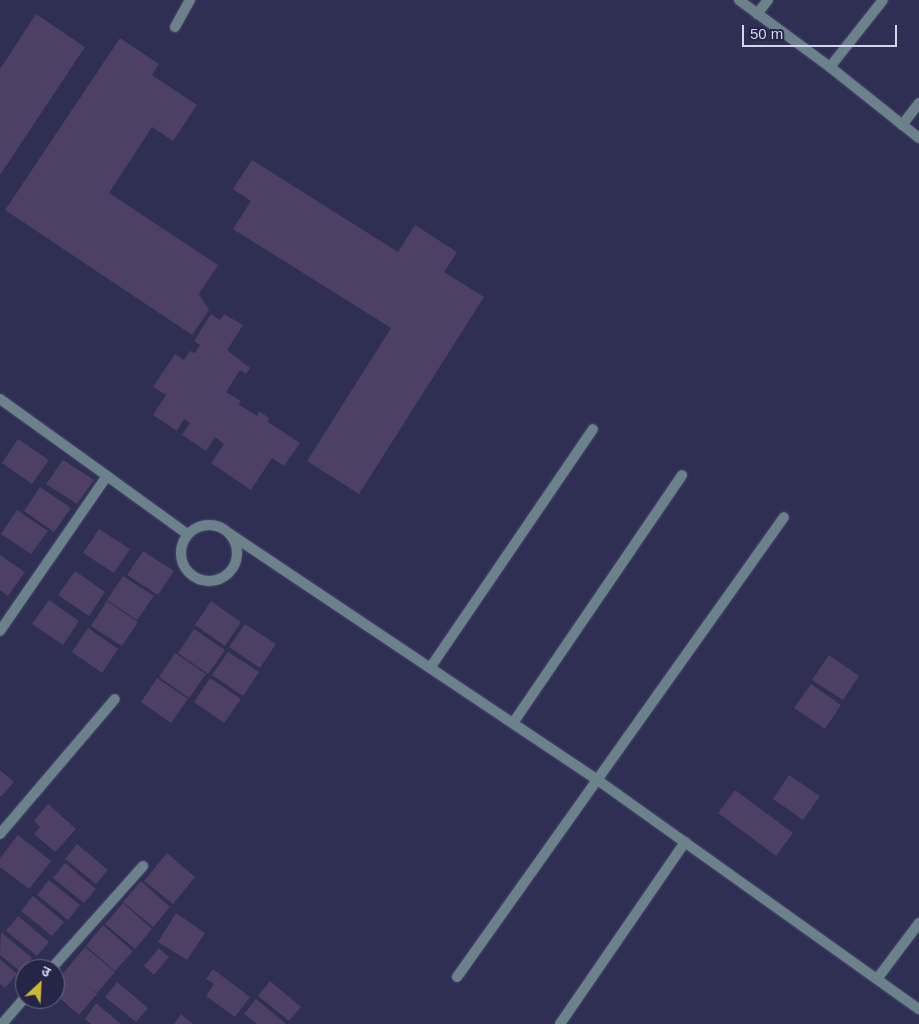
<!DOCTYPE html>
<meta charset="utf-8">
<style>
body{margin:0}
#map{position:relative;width:919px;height:1024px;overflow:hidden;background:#2e2f53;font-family:Arial,"Noto Sans Devanagari",sans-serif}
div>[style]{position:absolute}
.building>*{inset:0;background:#4e3f64}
.roads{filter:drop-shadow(0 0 1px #484a6b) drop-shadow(0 0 1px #484a6b)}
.minor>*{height:10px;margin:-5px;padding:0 5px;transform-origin:5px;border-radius:5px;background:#6c828a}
.minor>.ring{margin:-5px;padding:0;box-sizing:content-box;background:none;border:10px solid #6c828a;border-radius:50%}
span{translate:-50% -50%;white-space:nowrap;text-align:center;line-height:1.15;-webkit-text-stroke:4px #252548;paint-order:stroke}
.north{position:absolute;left:15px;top:959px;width:50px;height:50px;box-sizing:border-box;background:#252548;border:1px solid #6a6b8a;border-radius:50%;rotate:25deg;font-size:14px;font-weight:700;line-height:20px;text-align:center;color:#d2d5ec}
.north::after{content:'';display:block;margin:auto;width:18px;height:22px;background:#cbba39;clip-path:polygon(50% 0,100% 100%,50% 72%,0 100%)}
.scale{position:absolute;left:742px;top:25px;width:155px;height:22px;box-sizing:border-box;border:2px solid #d2d5ec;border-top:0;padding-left:6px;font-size:15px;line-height:18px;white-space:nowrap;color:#d2d5ec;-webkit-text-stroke:4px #252548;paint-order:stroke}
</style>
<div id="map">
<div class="building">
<i style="clip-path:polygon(36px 14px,85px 47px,0 175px,0 69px)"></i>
<i style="clip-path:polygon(120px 38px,159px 64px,152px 75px,197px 105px,173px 141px,152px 127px,109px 193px,218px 265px,199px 294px,209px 310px,192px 335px,5px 210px)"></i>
<i style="clip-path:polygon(252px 160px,398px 252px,415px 225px,457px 252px,444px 272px,484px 297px,359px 494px,307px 461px,391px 328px,233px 229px,251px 201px,233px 189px)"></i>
<i style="clip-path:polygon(211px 314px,220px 320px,224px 314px,243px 325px,227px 350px,250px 368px,246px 374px,240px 370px,226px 392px,241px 401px,238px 404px,257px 416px,259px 411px,269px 418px,268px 422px,300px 443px,284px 466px,272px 458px,251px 490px,211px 463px,224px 444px,215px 437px,206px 451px,182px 435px,190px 423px,184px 419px,177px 431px,153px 415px,166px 395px,153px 387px,175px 354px,184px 360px,190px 351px,195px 353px,200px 345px,194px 341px)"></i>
<i style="clip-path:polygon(18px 439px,49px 460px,32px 484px,2px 463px)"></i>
<i style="clip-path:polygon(63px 460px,94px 480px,77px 504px,46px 484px)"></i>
<i style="clip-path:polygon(40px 487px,71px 508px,54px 532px,24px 511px)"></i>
<i style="clip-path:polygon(17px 510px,48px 531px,31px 554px,1px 534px)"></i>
<i style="clip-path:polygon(99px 529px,130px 549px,114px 573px,83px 553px)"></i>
<i style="clip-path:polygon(143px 551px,174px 571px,158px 595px,127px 575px)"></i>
<i style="clip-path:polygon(0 555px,25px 572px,8px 596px,0 590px)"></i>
<i style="clip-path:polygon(75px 571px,105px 592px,89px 616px,58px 595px)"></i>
<i style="clip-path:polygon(123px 576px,154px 596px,137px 620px,107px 600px)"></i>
<i style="clip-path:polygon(49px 600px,79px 621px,63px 645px,32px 624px)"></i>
<i style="clip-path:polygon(107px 601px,138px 622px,122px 646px,91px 626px)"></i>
<i style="clip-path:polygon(211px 601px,241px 622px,225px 646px,195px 625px)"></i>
<i style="clip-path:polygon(245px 624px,276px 644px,260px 668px,229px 647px)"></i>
<i style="clip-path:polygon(88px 628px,118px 649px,102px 673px,72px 652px)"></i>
<i style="clip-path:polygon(194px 629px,225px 650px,208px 674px,178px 653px)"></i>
<i style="clip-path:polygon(228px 652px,259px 672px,243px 696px,212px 675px)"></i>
<i style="clip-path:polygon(175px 653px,206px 674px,189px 698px,159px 677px)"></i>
<i style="clip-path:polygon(829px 655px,859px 676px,843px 700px,812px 680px)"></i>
<i style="clip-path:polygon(157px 678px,188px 699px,171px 723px,141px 702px)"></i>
<i style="clip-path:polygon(210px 678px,241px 699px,224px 723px,194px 702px)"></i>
<i style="clip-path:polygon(811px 684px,841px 705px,825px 729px,794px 708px)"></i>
<i style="clip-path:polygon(0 770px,14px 782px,1px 797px,0 796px)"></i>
<i style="clip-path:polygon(789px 775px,820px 796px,803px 820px,773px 799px)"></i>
<i style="clip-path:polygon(735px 790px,793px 833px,776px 856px,718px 813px)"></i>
<i style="clip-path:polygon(48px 804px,76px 829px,55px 852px,34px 834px,40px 827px,34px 821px)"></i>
<i style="clip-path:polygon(18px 835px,51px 861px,29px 889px,0 867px,0 858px)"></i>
<i style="clip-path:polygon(77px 844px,108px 870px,96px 884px,65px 859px)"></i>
<i style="clip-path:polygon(167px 853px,195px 877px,173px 904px,144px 881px)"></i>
<i style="clip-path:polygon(65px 863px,96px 889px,84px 903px,53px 878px)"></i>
<i style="clip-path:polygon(49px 880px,80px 905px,68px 920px,37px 895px)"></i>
<i style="clip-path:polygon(141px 881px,170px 907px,153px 927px,123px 902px)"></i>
<i style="clip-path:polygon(33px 896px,64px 922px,52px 936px,21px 911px)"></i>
<i style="clip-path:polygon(123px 903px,152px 929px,135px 949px,105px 924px)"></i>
<i style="clip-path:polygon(176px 913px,205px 933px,187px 960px,158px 942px)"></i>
<i style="clip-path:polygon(18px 916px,49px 942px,37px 956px,6px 931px)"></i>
<i style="clip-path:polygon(103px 925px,133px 951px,115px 971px,86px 946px)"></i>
<i style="clip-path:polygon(1px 932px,32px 958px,21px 972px,0 955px)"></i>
<i style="clip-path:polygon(85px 947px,115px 972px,97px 993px,86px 985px,97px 994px,79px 1015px,55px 994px,55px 983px)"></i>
<i style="clip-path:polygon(159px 948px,169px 957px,154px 975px,144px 966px)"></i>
<i style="clip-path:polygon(0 959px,17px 974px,5px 988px,0 984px)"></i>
<i style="clip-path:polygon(213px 969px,250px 997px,235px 1017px,206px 996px,214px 984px,206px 979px)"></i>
<i style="clip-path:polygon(270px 981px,301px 1007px,289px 1021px,258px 996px)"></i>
<i style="clip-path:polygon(117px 982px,148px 1008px,136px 1022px,105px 997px)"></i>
<i style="clip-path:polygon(256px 999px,286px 1024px,257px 1024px,244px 1014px)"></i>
<i style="clip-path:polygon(96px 1003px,121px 1024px,91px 1024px,85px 1019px)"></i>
<i style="clip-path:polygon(181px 1014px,193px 1024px,174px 1024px)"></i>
</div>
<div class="roads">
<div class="minor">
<i style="left:739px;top:0;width:113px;rotate:36.4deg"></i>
<i style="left:830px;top:67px;width:114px;rotate:38.6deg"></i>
<i style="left:757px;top:14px;width:18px;rotate:-52deg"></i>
<i style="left:175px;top:27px;width:31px;rotate:-61deg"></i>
<i style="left:830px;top:67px;width:85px;rotate:-51.7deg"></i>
<i style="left:902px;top:125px;width:28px;rotate:-52deg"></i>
<i style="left:0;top:399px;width:132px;rotate:35.7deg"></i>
<i class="ring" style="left:181px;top:525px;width:46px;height:46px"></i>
<i style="left:230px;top:534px;width:444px;rotate:33.8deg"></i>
<i style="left:599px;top:781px;width:393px;rotate:35.5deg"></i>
<i style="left:0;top:631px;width:188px;rotate:-55.4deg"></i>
<i style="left:107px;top:476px;width:99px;rotate:35.9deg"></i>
<i style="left:430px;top:668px;width:289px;rotate:-55.7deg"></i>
<i style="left:513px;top:723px;width:300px;rotate:-55.7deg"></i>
<i style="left:0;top:834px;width:177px;rotate:-49.6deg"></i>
<i style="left:51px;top:969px;width:138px;rotate:-48.2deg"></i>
<i style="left:457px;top:977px;width:564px;rotate:-54.59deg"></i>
<i style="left:877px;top:979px;width:70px;rotate:-53.1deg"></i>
<i style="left:2px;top:1024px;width:35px;rotate:-49deg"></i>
<i style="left:560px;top:1024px;width:221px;rotate:-55.5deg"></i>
</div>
</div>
<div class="north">उ</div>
<div class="scale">50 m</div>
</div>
